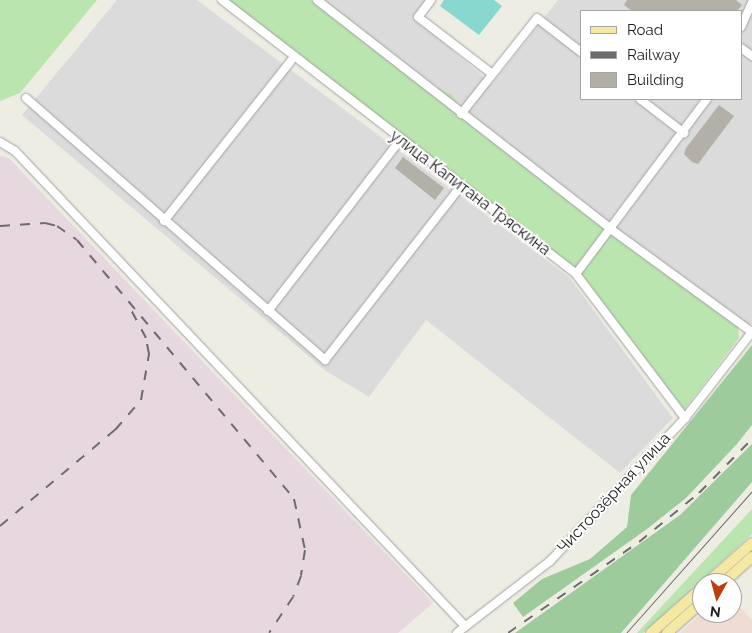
<!DOCTYPE html>
<meta charset="utf-8">
<style>
body{margin:0}
#map{position:relative;width:752px;height:633px;overflow:hidden;background:#eeede4;font-family:Raleway,sans-serif}
div>[style]{position:absolute}
.residential>*{inset:0;background:#dcdbdb}
.commercial>*{inset:0;background:#eedcd5}
.industrial>*{inset:0;background:#e7d7df}
.grass>*{inset:0;background:#bae5ae}
.forest>*{inset:0;background:#9dcb9c}
.pitch>*{inset:0;background:#88d8cf}
.building>*{inset:0;background:#b3b0a7}
.roads{filter:drop-shadow(0 0 1px #a2a2a2) drop-shadow(0 0 1px #a2a2a2)}
.minor>*{height:8px;margin:-4px;padding:0 4px;transform-origin:4px;border-radius:4px;background:#fff}
.major>*{height:10px;margin:-5px;padding:0 5px;transform-origin:5px;border-radius:5px;background:#f5e8a2}
.tram>*{height:1px;margin:-0.5px;padding:0 0.5px;transform-origin:0.5px;border-radius:0.5px;background:#6c6c6c}
.rail>*{height:2px;margin-top:-1px;transform-origin:0;background:repeating-linear-gradient(90deg,#6c6c6c 0 10px,transparent 0 20px)}
span{translate:-50% -50%;white-space:nowrap;text-align:center;line-height:1.15;-webkit-text-stroke:4px #fff;paint-order:stroke}
.street-label{font-size:16px;color:#1e1e1e}
.legend{position:absolute;left:580px;top:10px;width:162px;height:90px;box-sizing:border-box;background:#fff;border:1px solid #a5a5a5;margin:0;padding:6px 9px;list-style:none;font-size:15px;color:#1e1e1e}
.legend li{display:flex;align-items:center;gap:10px;height:25px}
.legend b{width:25px;border:1px solid #a5a5a5}
.north{position:absolute;left:692px;top:573px;width:50px;height:50px;box-sizing:border-box;background:#fff;border:1px solid #a5a5a5;border-radius:50%;rotate:187deg;font-size:14px;font-weight:700;line-height:20px;text-align:center;color:#1e1e1e}
.north::after{content:'';display:block;margin:auto;width:18px;height:22px;background:#be3d0e;clip-path:polygon(50% 0,100% 100%,50% 72%,0 100%)}
</style>
<div id="map">
<div class="residential">
<i style="clip-path:polygon(117px 0,197px 0,569px 277px,673px 418px,620px 473px,426px 320px,369px 397px,326px 371px,22px 115px)"></i>
<i style="clip-path:polygon(evenodd,313px 0,427px 0,414px 17px,492px 84px,558px 0,752px 0,752px 323px,745px 332px,313px 0,581px 11px,741px 11px,741px 99px,581px 99px,581px 11px)"></i>
</div>
<div class="commercial">
<i style="clip-path:polygon(732px 598px,752px 620px,752px 633px,680px 633px,702px 613px,732px 613px)"></i>
</div>
<div class="industrial">
<i style="clip-path:polygon(0 156px,9px 158px,433px 603px,398px 633px,0 633px)"></i>
</div>
<div class="grass">
<i style="clip-path:polygon(0 0,97px 0,20px 93px,0 101px)"></i>
<i style="clip-path:polygon(225px 0,313px 0,414px 78px,452px 95px,462px 110px,738px 323px,739px 338px,684px 410px,577px 272px)"></i>
<i style="clip-path:polygon(752px 509px,752px 534px,643px 633px,637px 633px)"></i>
</div>
<div class="forest">
<i style="clip-path:polygon(752px 345px,752px 425px,736px 445px,686px 498px,647px 529px,523px 617px,513px 603px,542px 579px,590px 559px,627px 527px,631px 495px)"></i>
<i style="clip-path:polygon(752px 444px,752px 482px,621px 633px,515px 633px,680px 515px)"></i>
</div>
<div class="pitch">
<i style="clip-path:polygon(444px 0,494px 0,502px 6px,479px 35px,440px 6px)"></i>
</div>
<div class="building">
<i style="clip-path:polygon(627px 0,736px 0,742px 5px,737px 11px,632px 11px,624px 5px)"></i>
<i style="clip-path:polygon(719px 105px,734px 116px,698px 164px,692px 162px,684px 154px,686px 148px)"></i>
<i style="clip-path:polygon(403px 157px,444px 188px,435px 200px,395px 168px)"></i>
</div>
<div class="roads">
<div class="minor">
<i style="left:222px;top:0;width:448px;rotate:37.7deg"></i>
<i style="left:576px;top:274px;width:181px;rotate:52.9deg"></i>
<i style="left:317px;top:0;width:374px;rotate:37.9deg"></i>
<i style="left:612px;top:230px;width:173px;rotate:36.1deg"></i>
<i style="left:431px;top:0;width:21px;rotate:127deg"></i>
<i style="left:418px;top:17px;width:92px;rotate:37.5deg"></i>
<i style="left:741px;top:27px;width:27px;rotate:-66deg"></i>
<i style="left:741px;top:48px;width:14px;rotate:36deg"></i>
<i style="left:26px;top:98px;width:398px;rotate:41.2deg"></i>
<i style="left:325px;top:360px;width:219px;rotate:-52deg"></i>
<i style="left:640px;top:99px;width:56px;rotate:37.7deg"></i>
<i style="left:461px;top:114px;width:122px;rotate:-51.6deg"></i>
<i style="left:537px;top:18px;width:56px;rotate:37.7deg"></i>
<i style="left:0;top:142px;width:17px;rotate:31deg"></i>
<i style="left:15px;top:151px;width:654px;rotate:46.55deg"></i>
<i style="left:164px;top:221px;width:209px;rotate:-51.6deg"></i>
<i style="left:576px;top:274px;width:219px;rotate:-53.2deg"></i>
<i style="left:268px;top:311px;width:216px;rotate:-52.3deg"></i>
<i style="left:457px;top:633px;width:118px;rotate:-37.7deg"></i>
<i style="left:550px;top:561px;width:197px;rotate:-46.6deg"></i>
<i style="left:685px;top:418px;width:109px;rotate:-52.1deg"></i>
</div>
<div class="major">
<i style="left:707px;top:583px;width:60px;rotate:-41.6deg"></i>
<i style="left:723px;top:583px;width:39px;rotate:-42deg"></i>
<i style="left:651px;top:633px;width:68px;rotate:-41.4deg"></i>
<i style="left:667px;top:633px;width:47px;rotate:-41.5deg"></i>
</div>
</div>
<div class="tram">
<i style="left:626px;top:633px;width:190px;rotate:-48.4deg"></i>
</div>
<div class="rail">
<i style="left:0;top:226px;width:45px;rotate:-3.8deg"></i>
<i style="left:45px;top:223px;width:12px;rotate:14deg"></i>
<i style="left:57px;top:226px;width:24px;rotate:35deg"></i>
<i style="left:77px;top:240px;width:338px;rotate:50deg"></i>
<i style="left:294px;top:499px;width:52px;rotate:77.8deg"></i>
<i style="left:305px;top:550px;width:26px;rotate:99deg"></i>
<i style="left:301px;top:576px;width:22px;rotate:111deg"></i>
<i style="left:293px;top:597px;width:43px;rotate:123.7deg"></i>
<i style="left:0;top:526px;width:150px;rotate:-39.9deg"></i>
<i style="left:115px;top:430px;width:40px;rotate:-49deg"></i>
<i style="left:141px;top:400px;width:47px;rotate:-80.1deg"></i>
<i style="left:149px;top:354px;width:16px;rotate:-101deg"></i>
<i style="left:146px;top:338px;width:32px;rotate:-118deg"></i>
<i style="left:508px;top:633px;width:160px;rotate:-34.8deg"></i>
<i style="left:639px;top:542px;width:77px;rotate:-39.2deg"></i>
<i style="left:699px;top:493px;width:76px;rotate:-45.5deg"></i>
</div>
<div class="street-label">
<span style="left:470px;top:193px;rotate:37deg">улица Капитана Тряскина</span>
<span style="left:614px;top:493px;rotate:-47deg">Чистоозёрная улица</span>
</div>
<ul class="legend">
<li><b style="height:6px;background:#f5e8a2"></b>Road</li>
<li><b style="height:6px;background:#6c6c6c"></b>Railway</li>
<li><b style="height:14px;background:#b3b0a7"></b>Building</li>
</ul>
<div class="north">N</div>
</div>
